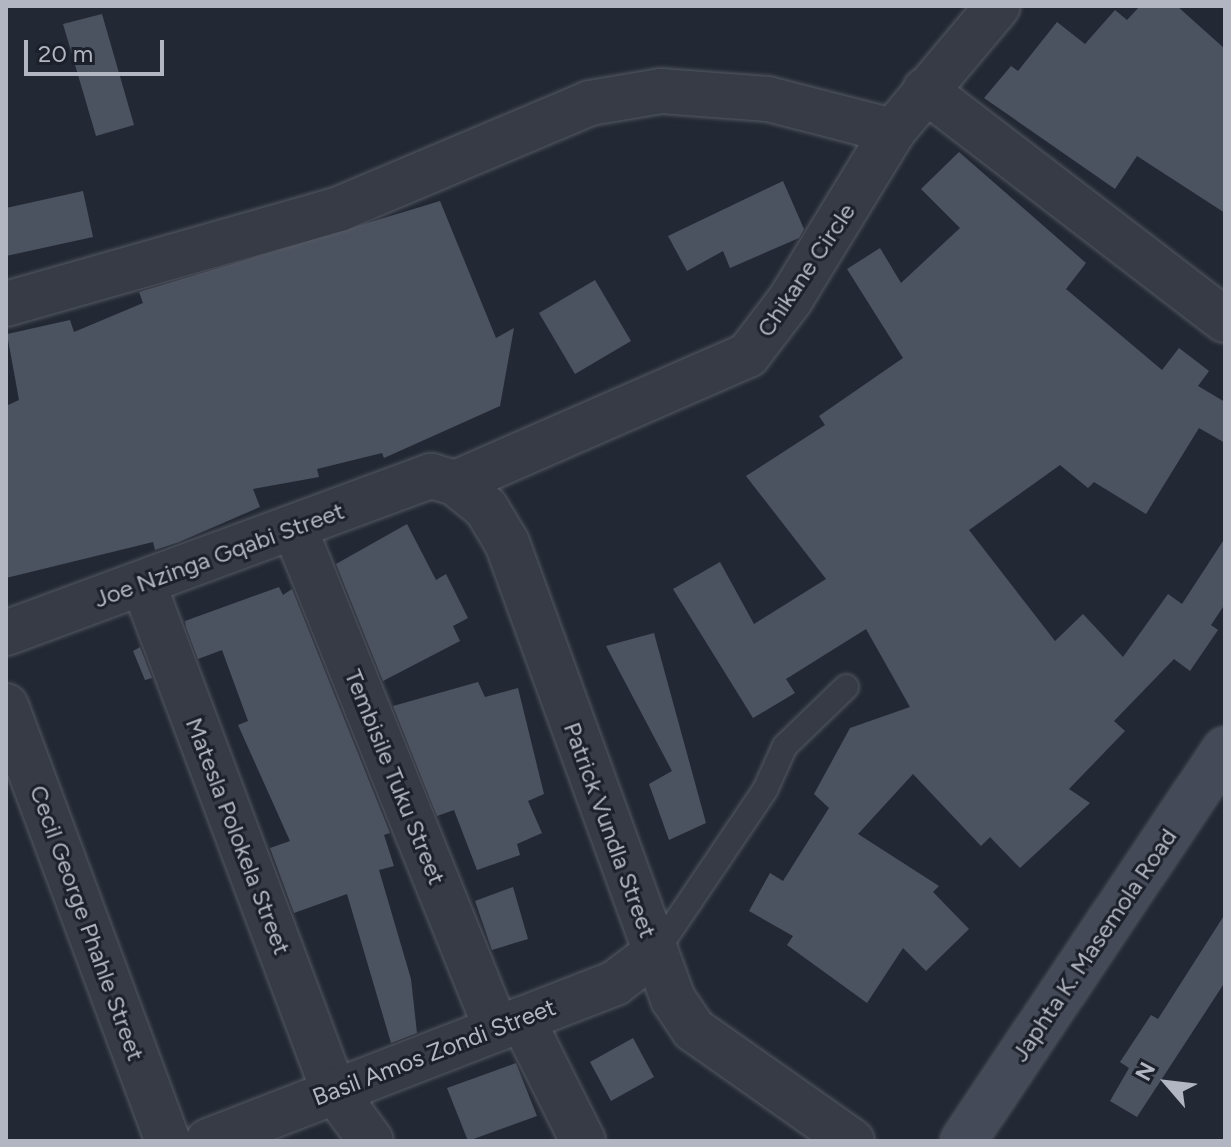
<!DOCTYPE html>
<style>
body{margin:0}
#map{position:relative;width:1231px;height:1147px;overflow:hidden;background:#232934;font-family:Figtree,sans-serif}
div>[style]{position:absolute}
.building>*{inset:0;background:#4c5360}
.roads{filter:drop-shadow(0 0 2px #545963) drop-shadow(0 0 2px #545963)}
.lane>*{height:24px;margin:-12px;padding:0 12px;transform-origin:12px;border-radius:12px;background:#363b45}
.street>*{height:44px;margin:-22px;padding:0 22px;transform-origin:22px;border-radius:22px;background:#363b45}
.secondary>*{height:44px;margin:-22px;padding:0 22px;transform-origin:22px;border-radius:22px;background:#454a58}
span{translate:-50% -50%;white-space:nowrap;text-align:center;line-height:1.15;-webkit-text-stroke:6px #1b202a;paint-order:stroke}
.street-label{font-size:24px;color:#b1b6c2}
.frame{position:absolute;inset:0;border:8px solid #b1b6c2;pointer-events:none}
.north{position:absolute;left:1127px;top:1043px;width:80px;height:80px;-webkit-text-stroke:6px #1b202a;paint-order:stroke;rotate:298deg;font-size:22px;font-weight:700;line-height:32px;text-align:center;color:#b1b6c2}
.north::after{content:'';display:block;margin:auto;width:28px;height:36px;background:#b1b6c2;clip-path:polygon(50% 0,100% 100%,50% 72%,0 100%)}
.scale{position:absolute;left:24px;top:40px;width:140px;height:36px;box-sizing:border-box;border:4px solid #b1b6c2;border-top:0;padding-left:10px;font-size:24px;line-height:28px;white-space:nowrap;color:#b1b6c2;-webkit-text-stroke:6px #1b202a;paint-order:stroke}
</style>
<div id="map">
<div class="building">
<i style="clip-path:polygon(1140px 6px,1177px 6px,1225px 49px,1225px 213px,1137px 156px,1115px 189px,984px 98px,1011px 66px,1018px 71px,1057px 22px,1085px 44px,1115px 10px,1127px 20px)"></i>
<i style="clip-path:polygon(102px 14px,134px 125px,96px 136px,63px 24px)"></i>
<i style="clip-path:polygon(959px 152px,1086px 263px,1066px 289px,1162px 370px,1179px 348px,1209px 371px,1198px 386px,1225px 402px,1225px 443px,1199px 428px,1146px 514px,1094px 482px,1088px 488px,1060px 465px,969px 530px,1055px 641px,1083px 614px,1123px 657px,1168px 594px,1182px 604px,1225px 538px,1225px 604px,1211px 625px,1218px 630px,1190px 671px,1174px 659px,1114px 721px,1125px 731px,1069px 789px,1090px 803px,1020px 868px,990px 837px,981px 846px,913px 774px,858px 834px,939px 886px,933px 892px,969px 929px,926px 971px,903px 948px,867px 1003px,787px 945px,793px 936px,749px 911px,770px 873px,783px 881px,829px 808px,814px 794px,850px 728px,910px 707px,866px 629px,786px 679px,795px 693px,753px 718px,673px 589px,720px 562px,754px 624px,826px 579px,746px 476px,825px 425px,819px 416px,903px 358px,847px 269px,880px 248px,901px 283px,960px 228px,921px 189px)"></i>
<i style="clip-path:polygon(783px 181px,804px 229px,799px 238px,730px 268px,723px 251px,687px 271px,668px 236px)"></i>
<i style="clip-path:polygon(83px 191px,93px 237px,6px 256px,6px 208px)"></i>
<i style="clip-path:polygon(440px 201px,496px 338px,514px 328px,500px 406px,384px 458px,382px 453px,317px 469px,319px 477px,253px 489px,260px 507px,179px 542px,155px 550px,153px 542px,6px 578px,6px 406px,19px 400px,7px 334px,70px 320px,74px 332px,143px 303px,139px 292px)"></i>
<i style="clip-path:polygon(595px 280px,631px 341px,575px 374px,539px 313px)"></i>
<i style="clip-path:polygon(407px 524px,436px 580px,446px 574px,468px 618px,453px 626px,460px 641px,383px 681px,336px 564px)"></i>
<i style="clip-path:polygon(279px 587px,283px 595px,292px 589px,390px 833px,384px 835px,394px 866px,379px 870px,411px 979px,417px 1033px,391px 1043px,347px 894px,294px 913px,270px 848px,290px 841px,238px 725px,248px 721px,222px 650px,198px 659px,186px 627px,185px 621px)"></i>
<i style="clip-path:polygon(654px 633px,706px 823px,669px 840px,649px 784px,672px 771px,606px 646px)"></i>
<i style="clip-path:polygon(140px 647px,152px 678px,145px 680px,133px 651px)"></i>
<i style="clip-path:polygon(478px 682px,485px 697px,518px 688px,544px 794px,528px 801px,542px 833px,517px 844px,520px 855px,477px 870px,454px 810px,437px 816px,393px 706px)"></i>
<i style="clip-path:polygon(513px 887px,528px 939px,492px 950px,475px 901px)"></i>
<i style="clip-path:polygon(1225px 914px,1225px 982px,1137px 1117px,1110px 1101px,1129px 1068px,1120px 1062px,1151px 1015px,1158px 1019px)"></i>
<i style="clip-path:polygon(633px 1038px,654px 1077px,611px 1101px,590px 1062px)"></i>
<i style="clip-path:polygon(516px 1063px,537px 1116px,468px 1141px,447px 1088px)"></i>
</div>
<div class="roads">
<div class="lane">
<i style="left:655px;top:953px;width:197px;rotate:-56deg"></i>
<i style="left:765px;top:790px;width:48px;rotate:-65.6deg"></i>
<i style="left:785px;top:746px;width:85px;rotate:-44deg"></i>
</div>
<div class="street">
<i style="left:925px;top:90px;width:378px;rotate:37.5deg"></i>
<i style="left:6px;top:304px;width:346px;rotate:-15.9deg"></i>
<i style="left:339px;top:209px;width:272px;rotate:-22.9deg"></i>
<i style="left:590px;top:103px;width:72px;rotate:-9.6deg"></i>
<i style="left:661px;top:91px;width:107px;rotate:4.3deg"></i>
<i style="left:768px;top:99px;width:129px;rotate:14.4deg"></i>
<i style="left:455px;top:483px;width:320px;rotate:-23.6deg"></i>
<i style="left:748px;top:355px;width:69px;rotate:-52.6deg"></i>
<i style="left:790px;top:300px;width:198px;rotate:-58.6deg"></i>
<i style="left:893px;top:131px;width:163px;rotate:-50deg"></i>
<i style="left:294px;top:527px;width:540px;rotate:68.04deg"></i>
<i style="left:143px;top:583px;width:540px;rotate:69.42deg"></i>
<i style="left:333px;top:1089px;width:64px;rotate:53.8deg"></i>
<i style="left:6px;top:633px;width:453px;rotate:-20.3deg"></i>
<i style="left:431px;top:476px;width:25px;rotate:16deg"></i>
<i style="left:455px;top:483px;width:40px;rotate:39deg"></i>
<i style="left:486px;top:508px;width:41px;rotate:59deg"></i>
<i style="left:507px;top:543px;width:485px;rotate:70deg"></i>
<i style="left:673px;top:999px;width:37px;rotate:56deg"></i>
<i style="left:694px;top:1030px;width:193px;rotate:35.1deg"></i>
<i style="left:6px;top:706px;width:464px;rotate:69.6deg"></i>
<i style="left:522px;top:1019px;width:136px;rotate:63.4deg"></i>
<i style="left:208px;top:1141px;width:437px;rotate:-21.2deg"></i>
<i style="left:615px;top:983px;width:50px;rotate:-36.9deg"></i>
</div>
<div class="secondary">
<i style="left:963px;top:1141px;width:471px;rotate:-56.2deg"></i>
</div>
</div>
<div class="street-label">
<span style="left:806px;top:270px;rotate:-56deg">Chikane Circle</span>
<span style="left:219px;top:555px;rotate:-20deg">Joe Nzinga Gqabi Street</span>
<span style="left:395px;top:777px;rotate:68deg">Tembisile Tuku Street</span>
<span style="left:610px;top:830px;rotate:70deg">Patrick Vundla Street</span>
<span style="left:238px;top:836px;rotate:69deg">Matesla Polokela Street</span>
<span style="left:87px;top:923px;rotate:70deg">Cecil George Phahle Street</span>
<span style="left:1094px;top:945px;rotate:-56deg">Japhta K. Masemola Road</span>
<span style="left:434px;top:1052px;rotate:-21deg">Basil Amos Zondi Street</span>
</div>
<div class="frame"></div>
<div class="north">N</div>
<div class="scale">20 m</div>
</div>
